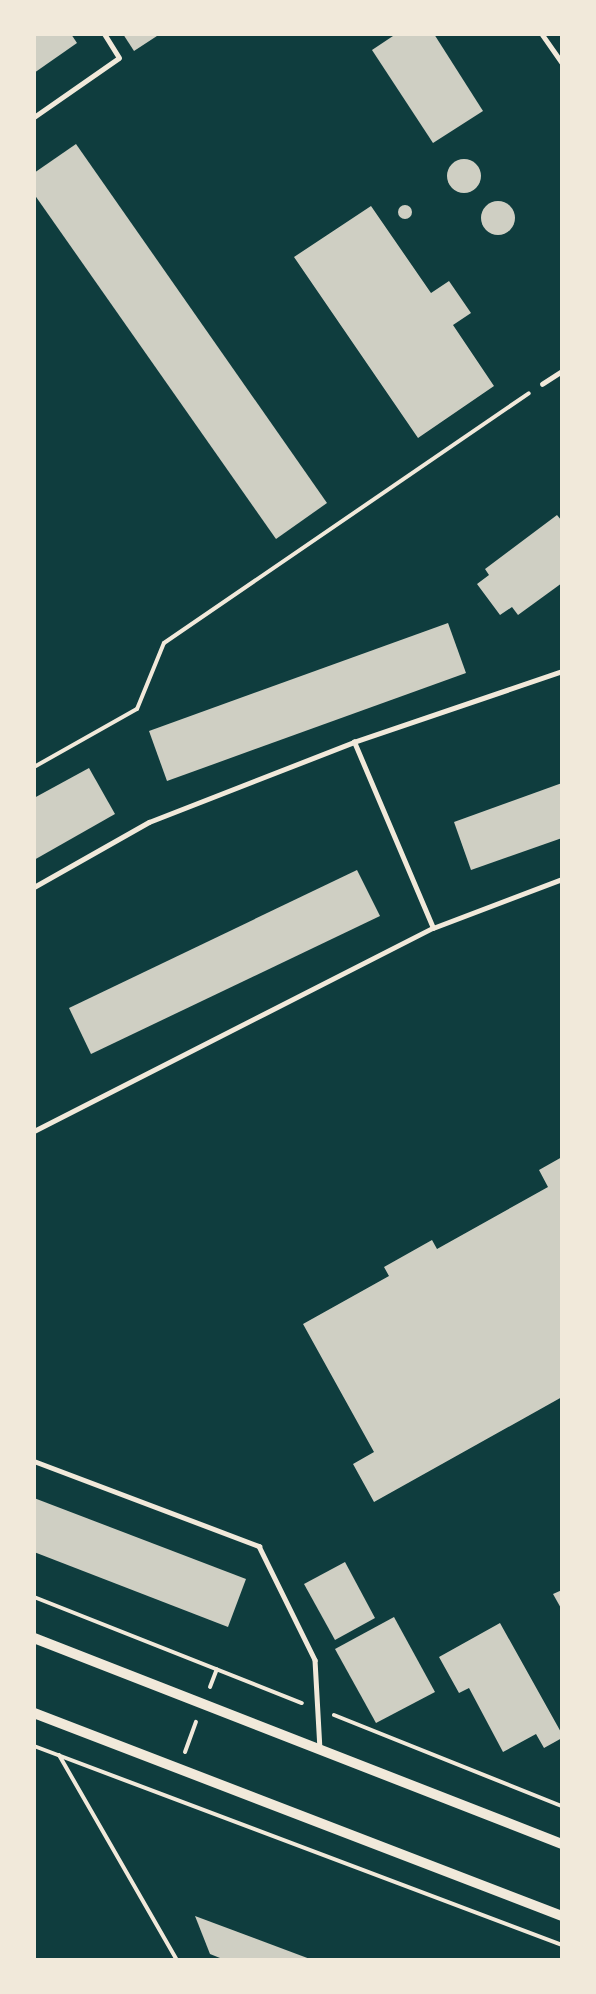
<!DOCTYPE html>
<style>
body{margin:0}
#map{position:relative;width:596px;height:1994px;overflow:hidden;background:#0f3d3e;font-family:Literata,serif}
div>[style]{position:absolute}
.building>*{inset:0;background:#cfcfc3}
.round{border-radius:50%}
.path>*{height:4px;margin:-2px;padding:0 2px;transform-origin:2px;border-radius:2px;background:#f1e9da}
.service>*{height:4.5px;margin:-2.25px;padding:0 2.25px;transform-origin:2.25px;border-radius:2.25px;background:#f1e9da}
.tertiary>*{height:10px;margin:-5px;padding:0 5px;transform-origin:5px;border-radius:5px;background:#f1e9da}
span{translate:-50% -50%;white-space:nowrap;text-align:center;line-height:1.15;-webkit-text-stroke:4.5px #f1e9da;paint-order:stroke}
.frame{position:absolute;inset:0;border:36px solid #f1e9da;pointer-events:none}
</style>
<div id="map">
<div class="building">
<i style="clip-path:polygon(34px 34px,71px 34px,77px 43px,34px 73px)"></i>
<i style="clip-path:polygon(123px 34px,160px 34px,134px 51px)"></i>
<i style="clip-path:polygon(396px 34px,434px 34px,483px 111px,433px 143px,372px 50px)"></i>
<i style="clip-path:polygon(76px 144px,327px 503px,276px 539px,34px 194px,34px 173px)"></i>
<i class="round" style="left:447px;top:159px;width:34px;height:34px"></i>
<i class="round" style="left:481px;top:201px;width:34px;height:34px"></i>
<i class="round" style="left:398px;top:205px;width:14px;height:14px"></i>
<i style="clip-path:polygon(371px 206px,431px 293px,449px 281px,471px 313px,453px 325px,494px 386px,418px 438px,294px 257px)"></i>
<i style="clip-path:polygon(557px 515px,562px 521px,562px 583px,518px 615px,512px 607px,500px 615px,477px 584px,489px 575px,485px 569px)"></i>
<i style="clip-path:polygon(448px 623px,466px 673px,167px 781px,149px 731px)"></i>
<i style="clip-path:polygon(89px 768px,115px 814px,34px 860px,34px 798px)"></i>
<i style="clip-path:polygon(562px 783px,562px 838px,471px 870px,454px 822px)"></i>
<i style="clip-path:polygon(357px 870px,380px 916px,91px 1054px,69px 1008px)"></i>
<i style="clip-path:polygon(562px 1157px,562px 1397px,374px 1502px,353px 1464px,374px 1452px,303px 1324px,389px 1276px,384px 1267px,432px 1240px,437px 1249px,548px 1187px,539px 1170px)"></i>
<i style="clip-path:polygon(34px 1498px,246px 1579px,228px 1627px,34px 1552px)"></i>
<i style="clip-path:polygon(345px 1562px,375px 1618px,335px 1640px,304px 1584px)"></i>
<i style="clip-path:polygon(562px 1590px,562px 1610px,553px 1594px)"></i>
<i style="clip-path:polygon(394px 1617px,435px 1692px,376px 1723px,335px 1649px)"></i>
<i style="clip-path:polygon(500px 1623px,562px 1734px,562px 1738px,544px 1748px,536px 1734px,503px 1752px,469px 1688px,459px 1693px,439px 1657px)"></i>
<i style="clip-path:polygon(195px 1916px,310px 1959px,310px 1960px,225px 1960px,210px 1954px)"></i>
</div>
<div class="path">
<i style="left:34px;top:767px;width:118px;rotate:-29.4deg"></i>
<i style="left:137px;top:709px;width:71px;rotate:-67.8deg"></i>
<i style="left:164px;top:643px;width:442px;rotate:-34.4deg"></i>
<i style="left:34px;top:1597px;width:288px;rotate:21.6deg"></i>
<i style="left:210px;top:1687px;width:19px;rotate:-69deg"></i>
<i style="left:334px;top:1715px;width:245px;rotate:21.8deg"></i>
<i style="left:34px;top:1746px;width:564px;rotate:20.65deg"></i>
<i style="left:185px;top:1752px;width:32px;rotate:-70deg"></i>
<i style="left:59px;top:1755px;width:237px;rotate:60.1deg"></i>
</div>
<div class="service">
<i style="left:542px;top:34px;width:35px;rotate:55deg"></i>
<i style="left:34px;top:117px;width:103px;rotate:-34.8deg"></i>
<i style="left:119px;top:58px;width:28px;rotate:-122deg"></i>
<i style="left:542px;top:384px;width:24px;rotate:-33deg"></i>
<i style="left:34px;top:887px;width:132px;rotate:-29.5deg"></i>
<i style="left:149px;top:822px;width:220px;rotate:-21.3deg"></i>
<i style="left:354px;top:742px;width:220px;rotate:-18.8deg"></i>
<i style="left:433px;top:928px;width:138px;rotate:-20.8deg"></i>
<i style="left:34px;top:1131px;width:448px;rotate:-27deg"></i>
<i style="left:433px;top:928px;width:202px;rotate:-113deg"></i>
<i style="left:34px;top:1461px;width:241px;rotate:20.7deg"></i>
<i style="left:259px;top:1546px;width:127px;rotate:63.8deg"></i>
<i style="left:315px;top:1660px;width:89px;rotate:86.8deg"></i>
</div>
<div class="tertiary">
<i style="left:34px;top:1638px;width:567px;rotate:21.31deg"></i>
<i style="left:34px;top:1713px;width:566px;rotate:21.03deg"></i>
</div>
<div class="frame"></div>
</div>
